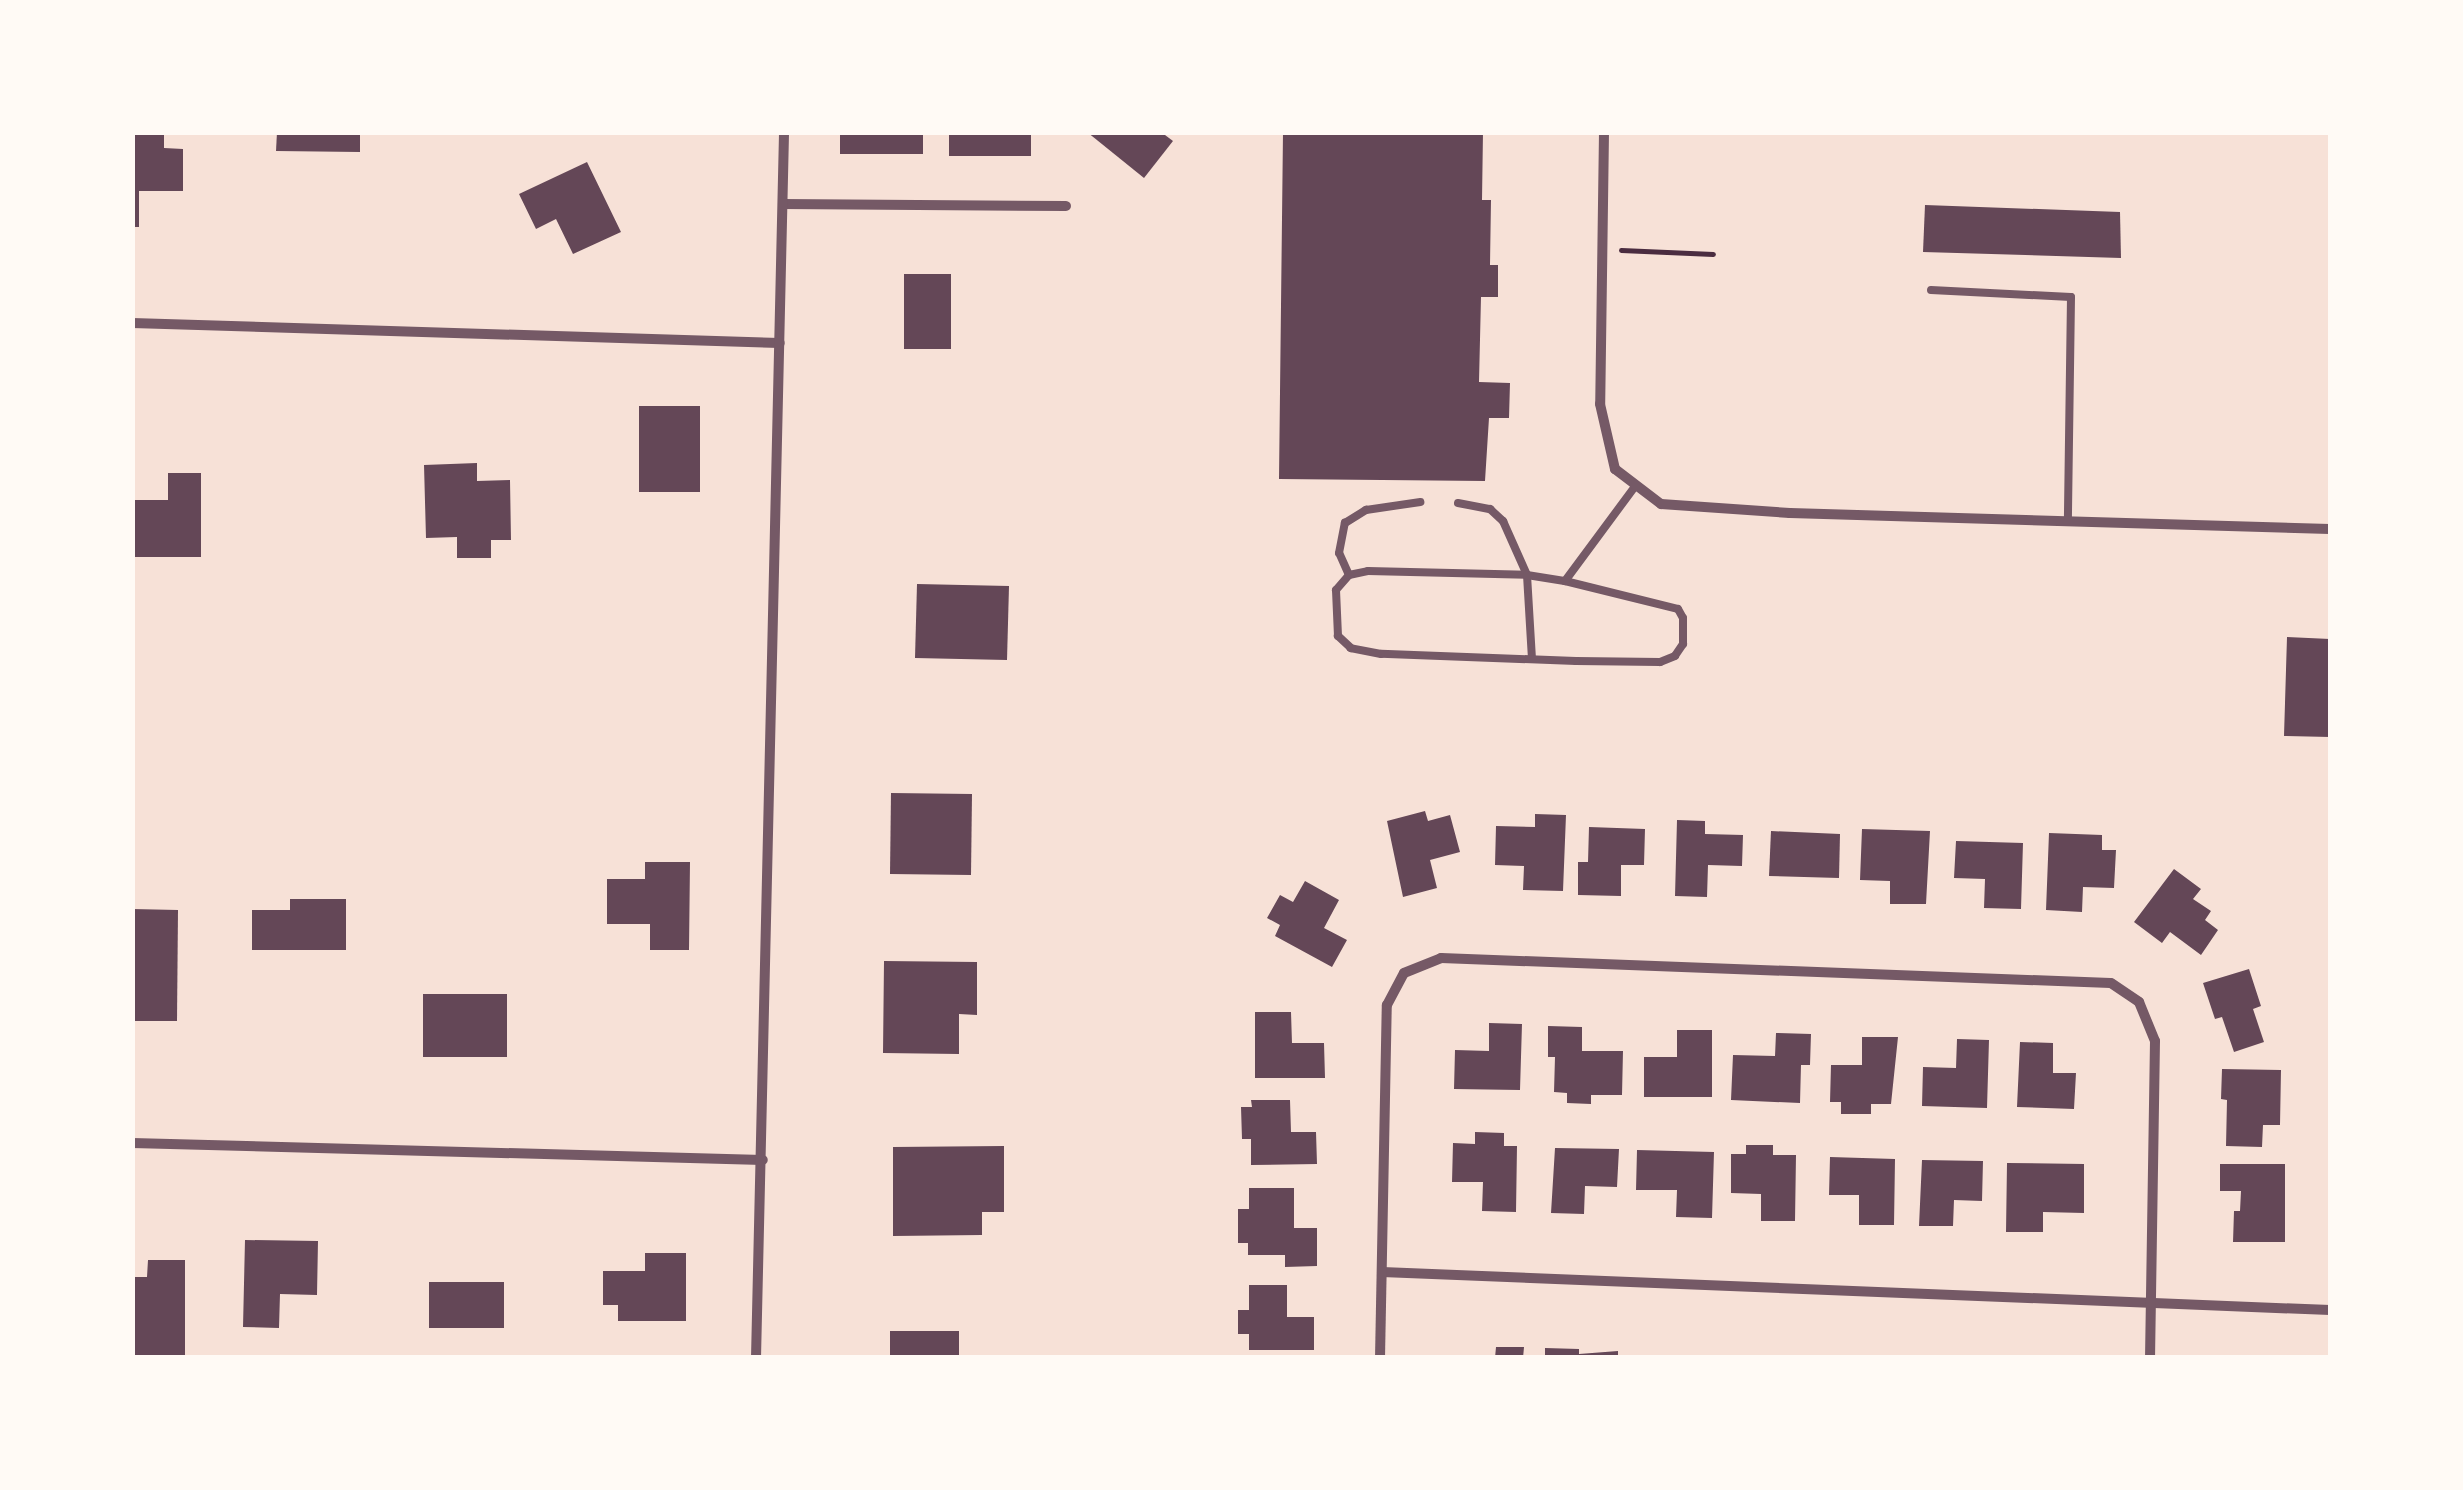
<!DOCTYPE html>
<style>
body{margin:0}
#map{position:relative;width:2463px;height:1490px;overflow:hidden;background:#f7e1d7;font-family:Karla,sans-serif}
div>[style]{position:absolute}
.building>*{inset:0;background:#644757}
.path>*{height:5px;margin:-2.5px;padding:0 2.5px;transform-origin:2.5px;border-radius:2.5px;background:#4a2c40}
.service>*{height:8px;margin:-4px;padding:0 4px;transform-origin:4px;border-radius:4px;background:#755966}
.minor>*{height:10px;margin:-5px;padding:0 5px;transform-origin:5px;border-radius:5px;background:#755966}
span{translate:-50% -50%;white-space:nowrap;text-align:center;line-height:1.15;-webkit-text-stroke:8px #fffaf5;paint-order:stroke}
.frame{position:absolute;inset:0;border:135px solid #fffaf5;pointer-events:none}
</style>
<div id="map">
<div class="building">
<i style="clip-path:polygon(132px 132px,164px 132px,164px 148px,183px 149px,183px 191px,139px 191px,139px 227px,132px 227px)"></i>
<i style="clip-path:polygon(277px 132px,360px 132px,360px 152px,276px 151px)"></i>
<i style="clip-path:polygon(840px 132px,923px 132px,923px 154px,840px 154px)"></i>
<i style="clip-path:polygon(949px 132px,1031px 132px,1031px 156px,949px 156px)"></i>
<i style="clip-path:polygon(1087px 132px,1161px 132px,1173px 141px,1144px 178px)"></i>
<i style="clip-path:polygon(1283px 132px,1483px 132px,1482px 200px,1491px 200px,1490px 265px,1498px 265px,1498px 297px,1481px 297px,1479px 382px,1510px 383px,1509px 418px,1489px 418px,1485px 481px,1279px 479px)"></i>
<i style="clip-path:polygon(587px 162px,621px 232px,573px 254px,556px 219px,536px 229px,519px 194px)"></i>
<i style="clip-path:polygon(1925px 205px,2120px 212px,2121px 258px,1923px 252px)"></i>
<i style="clip-path:polygon(904px 274px,951px 274px,951px 349px,904px 349px)"></i>
<i style="clip-path:polygon(639px 406px,700px 406px,700px 492px,639px 492px)"></i>
<i style="clip-path:polygon(477px 463px,477px 481px,510px 480px,511px 540px,491px 540px,491px 558px,457px 558px,457px 537px,426px 538px,424px 465px)"></i>
<i style="clip-path:polygon(168px 473px,201px 473px,201px 557px,132px 557px,132px 500px,168px 500px)"></i>
<i style="clip-path:polygon(917px 584px,1009px 586px,1007px 660px,915px 658px)"></i>
<i style="clip-path:polygon(2287px 637px,2330px 639px,2330px 737px,2284px 736px)"></i>
<i style="clip-path:polygon(891px 793px,972px 794px,971px 875px,890px 874px)"></i>
<i style="clip-path:polygon(1425px 811px,1428px 821px,1450px 815px,1460px 852px,1430px 860px,1437px 888px,1403px 897px,1387px 821px)"></i>
<i style="clip-path:polygon(1535px 814px,1566px 815px,1563px 891px,1523px 890px,1524px 866px,1495px 865px,1496px 826px,1535px 827px)"></i>
<i style="clip-path:polygon(1677px 820px,1705px 821px,1705px 834px,1743px 835px,1742px 866px,1708px 865px,1707px 897px,1675px 896px)"></i>
<i style="clip-path:polygon(1589px 827px,1645px 829px,1644px 865px,1621px 865px,1621px 896px,1578px 895px,1578px 862px,1588px 862px)"></i>
<i style="clip-path:polygon(1862px 829px,1930px 831px,1926px 904px,1890px 904px,1890px 881px,1860px 880px)"></i>
<i style="clip-path:polygon(1771px 831px,1840px 834px,1839px 878px,1769px 876px)"></i>
<i style="clip-path:polygon(2049px 833px,2102px 835px,2102px 850px,2116px 850px,2114px 888px,2083px 887px,2082px 912px,2046px 910px)"></i>
<i style="clip-path:polygon(1956px 841px,2023px 843px,2021px 909px,1984px 908px,1985px 879px,1954px 878px)"></i>
<i style="clip-path:polygon(645px 862px,690px 862px,689px 950px,650px 950px,650px 924px,607px 924px,607px 879px,645px 879px)"></i>
<i style="clip-path:polygon(2174px 869px,2201px 889px,2193px 899px,2211px 911px,2205px 920px,2218px 930px,2201px 955px,2170px 932px,2162px 943px,2134px 922px)"></i>
<i style="clip-path:polygon(1305px 881px,1339px 900px,1324px 928px,1347px 940px,1332px 967px,1275px 936px,1280px 925px,1267px 918px,1280px 895px,1293px 902px)"></i>
<i style="clip-path:polygon(290px 899px,346px 899px,346px 950px,252px 950px,252px 910px,290px 910px)"></i>
<i style="clip-path:polygon(132px 909px,178px 910px,177px 1021px,134px 1021px)"></i>
<i style="clip-path:polygon(884px 961px,977px 962px,977px 1015px,959px 1014px,959px 1054px,883px 1053px)"></i>
<i style="clip-path:polygon(2249px 969px,2261px 1006px,2253px 1009px,2264px 1042px,2234px 1052px,2222px 1017px,2215px 1019px,2203px 983px)"></i>
<i style="clip-path:polygon(423px 994px,507px 994px,507px 1057px,423px 1057px)"></i>
<i style="clip-path:polygon(1255px 1012px,1291px 1012px,1292px 1043px,1324px 1043px,1325px 1078px,1255px 1078px)"></i>
<i style="clip-path:polygon(1489px 1023px,1522px 1024px,1520px 1090px,1454px 1089px,1455px 1050px,1489px 1051px)"></i>
<i style="clip-path:polygon(1548px 1026px,1582px 1027px,1582px 1051px,1623px 1051px,1622px 1095px,1591px 1095px,1591px 1104px,1567px 1103px,1567px 1093px,1554px 1092px,1555px 1057px,1548px 1057px)"></i>
<i style="clip-path:polygon(1677px 1030px,1712px 1030px,1712px 1097px,1644px 1097px,1644px 1057px,1677px 1057px)"></i>
<i style="clip-path:polygon(1776px 1033px,1811px 1034px,1810px 1065px,1801px 1065px,1800px 1103px,1731px 1100px,1733px 1055px,1775px 1056px)"></i>
<i style="clip-path:polygon(1862px 1037px,1898px 1037px,1891px 1104px,1871px 1104px,1871px 1114px,1841px 1114px,1841px 1102px,1830px 1102px,1831px 1065px,1862px 1065px)"></i>
<i style="clip-path:polygon(1957px 1039px,1989px 1040px,1987px 1108px,1922px 1106px,1923px 1067px,1956px 1068px)"></i>
<i style="clip-path:polygon(2020px 1042px,2053px 1043px,2053px 1073px,2076px 1073px,2074px 1109px,2017px 1107px)"></i>
<i style="clip-path:polygon(2222px 1069px,2281px 1070px,2280px 1125px,2263px 1125px,2262px 1147px,2226px 1146px,2227px 1100px,2221px 1099px)"></i>
<i style="clip-path:polygon(1251px 1100px,1290px 1100px,1291px 1132px,1316px 1132px,1317px 1164px,1251px 1165px,1251px 1139px,1242px 1139px,1241px 1107px,1252px 1107px)"></i>
<i style="clip-path:polygon(1475px 1132px,1504px 1133px,1504px 1146px,1517px 1146px,1516px 1212px,1482px 1211px,1483px 1182px,1452px 1182px,1453px 1143px,1475px 1144px)"></i>
<i style="clip-path:polygon(1746px 1145px,1773px 1145px,1773px 1155px,1796px 1155px,1795px 1221px,1761px 1221px,1761px 1194px,1731px 1193px,1731px 1154px,1746px 1154px)"></i>
<i style="clip-path:polygon(1004px 1146px,1004px 1212px,982px 1212px,982px 1235px,893px 1236px,893px 1147px)"></i>
<i style="clip-path:polygon(1555px 1148px,1619px 1149px,1617px 1187px,1585px 1186px,1584px 1214px,1551px 1213px)"></i>
<i style="clip-path:polygon(1637px 1150px,1714px 1152px,1712px 1218px,1676px 1217px,1677px 1190px,1636px 1190px)"></i>
<i style="clip-path:polygon(1830px 1157px,1895px 1159px,1894px 1225px,1859px 1225px,1859px 1195px,1829px 1195px)"></i>
<i style="clip-path:polygon(1922px 1160px,1983px 1161px,1982px 1201px,1954px 1200px,1953px 1226px,1919px 1226px)"></i>
<i style="clip-path:polygon(2007px 1163px,2084px 1164px,2084px 1213px,2043px 1212px,2043px 1232px,2006px 1232px)"></i>
<i style="clip-path:polygon(2220px 1164px,2285px 1164px,2285px 1242px,2233px 1242px,2234px 1211px,2240px 1211px,2241px 1191px,2220px 1191px)"></i>
<i style="clip-path:polygon(1249px 1188px,1294px 1188px,1294px 1228px,1317px 1228px,1317px 1266px,1285px 1267px,1285px 1255px,1248px 1255px,1248px 1243px,1238px 1243px,1238px 1209px,1249px 1209px)"></i>
<i style="clip-path:polygon(245px 1240px,318px 1241px,317px 1295px,280px 1294px,279px 1328px,243px 1327px)"></i>
<i style="clip-path:polygon(645px 1253px,686px 1253px,686px 1321px,618px 1321px,618px 1305px,603px 1305px,603px 1271px,645px 1271px)"></i>
<i style="clip-path:polygon(148px 1260px,185px 1260px,185px 1358px,132px 1358px,132px 1277px,147px 1277px)"></i>
<i style="clip-path:polygon(429px 1282px,504px 1282px,504px 1328px,429px 1328px)"></i>
<i style="clip-path:polygon(1249px 1285px,1287px 1285px,1287px 1317px,1314px 1317px,1314px 1350px,1249px 1350px,1249px 1334px,1238px 1334px,1238px 1310px,1249px 1310px)"></i>
<i style="clip-path:polygon(890px 1331px,959px 1331px,959px 1358px,890px 1358px)"></i>
<i style="clip-path:polygon(1496px 1347px,1524px 1347px,1523px 1358px,1495px 1358px)"></i>
<i style="clip-path:polygon(1545px 1348px,1579px 1349px,1579px 1354px,1618px 1351px,1618px 1358px,1545px 1358px)"></i>
</div>
<div class="path">
<i style="left:1621px;top:250px;width:92px;rotate:2.5deg"></i>
</div>
<div class="service">
<i style="left:1931px;top:290px;width:140px;rotate:2.9deg"></i>
<i style="left:2071px;top:297px;width:224px;rotate:90.8deg"></i>
<i style="left:1458px;top:503px;width:33px;rotate:11deg"></i>
<i style="left:1490px;top:509px;width:18px;rotate:43deg"></i>
<i style="left:1503px;top:521px;width:59px;rotate:66deg"></i>
<i style="left:1527px;top:575px;width:84px;rotate:86.6deg"></i>
<i style="left:1349px;top:575px;width:24px;rotate:-114deg"></i>
<i style="left:1339px;top:553px;width:31px;rotate:-79deg"></i>
<i style="left:1345px;top:523px;width:25px;rotate:-32deg"></i>
<i style="left:1366px;top:510px;width:55px;rotate:-8.4deg"></i>
<i style="left:1565px;top:581px;width:116px;rotate:13.9deg"></i>
<i style="left:1678px;top:609px;width:10px;rotate:61deg"></i>
<i style="left:1683px;top:618px;width:26px;rotate:90deg"></i>
<i style="left:1683px;top:644px;width:14px;rotate:124deg"></i>
<i style="left:1675px;top:656px;width:16px;rotate:158deg"></i>
<i style="left:1660px;top:662px;width:84px;rotate:-179.3deg"></i>
<i style="left:1576px;top:661px;width:195px;rotate:-177.9deg"></i>
<i style="left:1381px;top:654px;width:31px;rotate:-169deg"></i>
<i style="left:1351px;top:648px;width:18px;rotate:-137deg"></i>
<i style="left:1338px;top:636px;width:46px;rotate:-92.5deg"></i>
<i style="left:1336px;top:590px;width:20px;rotate:-49deg"></i>
<i style="left:1349px;top:575px;width:19px;rotate:-12deg"></i>
<i style="left:1368px;top:571px;width:159px;rotate:1.4deg"></i>
<i style="left:1527px;top:575px;width:38px;rotate:9deg"></i>
<i style="left:1565px;top:581px;width:119px;rotate:-53.5deg"></i>
</div>
<div class="minor">
<i style="left:1604px;top:132px;width:272px;rotate:90.8deg"></i>
<i style="left:1600px;top:404px;width:67px;rotate:77deg"></i>
<i style="left:1615px;top:469px;width:58px;rotate:37.3deg"></i>
<i style="left:1661px;top:504px;width:129px;rotate:4deg"></i>
<i style="left:1790px;top:513px;width:540px;rotate:1.7deg"></i>
<i style="left:783px;top:204px;width:283px;rotate:0.4deg"></i>
<i style="left:132px;top:323px;width:648px;rotate:1.77deg"></i>
<i style="left:132px;top:1143px;width:631px;rotate:1.54deg"></i>
<i style="left:1382px;top:1272px;width:949px;rotate:2.3deg"></i>
<i style="left:756px;top:1358px;width:1226px;rotate:-88.69deg"></i>
<i style="left:1380px;top:1358px;width:353px;rotate:-88.9deg"></i>
<i style="left:1387px;top:1005px;width:36px;rotate:-62deg"></i>
<i style="left:1404px;top:973px;width:40px;rotate:-22deg"></i>
<i style="left:1441px;top:958px;width:670px;rotate:2.14deg"></i>
<i style="left:2111px;top:983px;width:34px;rotate:34deg"></i>
<i style="left:2139px;top:1002px;width:42px;rotate:67.7deg"></i>
<i style="left:2155px;top:1041px;width:317px;rotate:90.9deg"></i>
</div>
<div class="frame"></div>
</div>
